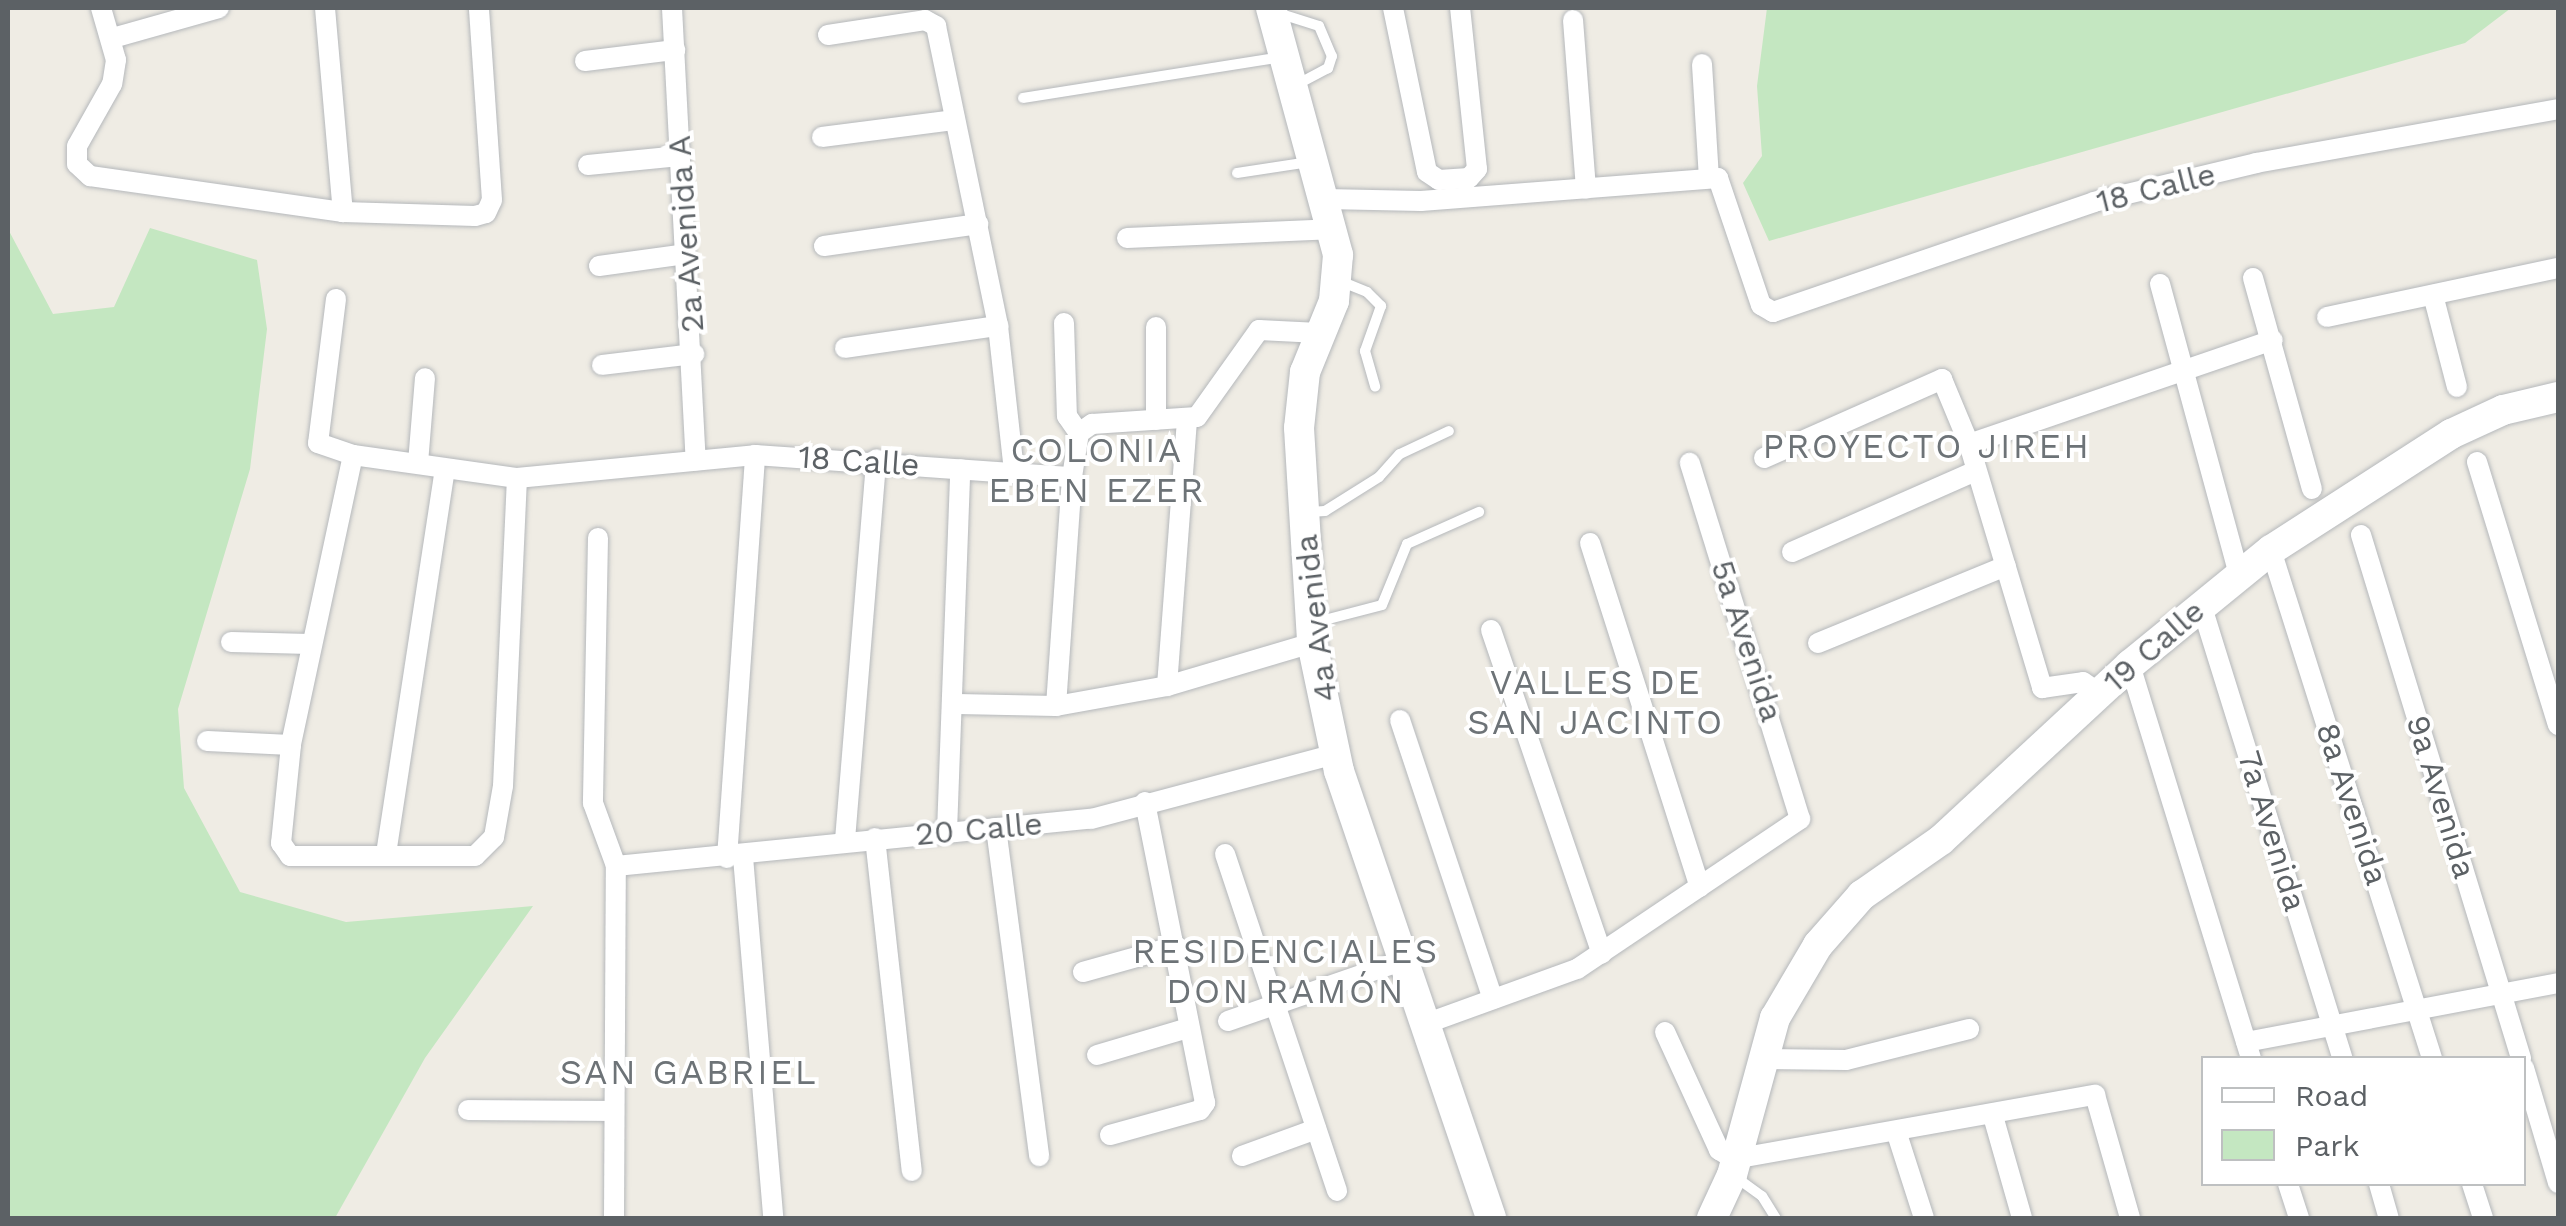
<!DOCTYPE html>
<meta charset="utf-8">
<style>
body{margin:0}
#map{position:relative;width:2566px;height:1226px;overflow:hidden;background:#efece4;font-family:"Work Sans",sans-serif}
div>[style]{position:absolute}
.green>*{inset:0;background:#c4e7c1}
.roads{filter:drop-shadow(0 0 2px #b5b8bb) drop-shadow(0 0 2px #b5b8bb)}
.lane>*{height:10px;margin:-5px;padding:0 5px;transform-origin:5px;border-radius:5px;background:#fff}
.street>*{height:20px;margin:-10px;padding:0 10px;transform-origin:10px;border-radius:10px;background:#fff}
.secondary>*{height:30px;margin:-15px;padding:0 15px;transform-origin:15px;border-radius:15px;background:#fff}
span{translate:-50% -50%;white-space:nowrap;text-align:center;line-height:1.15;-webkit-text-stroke:8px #fff;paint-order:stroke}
.street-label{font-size:32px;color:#5c6165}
.neighbourhood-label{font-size:35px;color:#6d7377;letter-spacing:2.5px}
.frame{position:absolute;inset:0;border:10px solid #5c6165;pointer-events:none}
.legend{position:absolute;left:2201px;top:1056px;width:325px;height:130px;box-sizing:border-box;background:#fff;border:2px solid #bec0c1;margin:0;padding:12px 18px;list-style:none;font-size:30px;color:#5c6165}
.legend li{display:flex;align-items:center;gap:20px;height:50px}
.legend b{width:50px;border:2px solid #bec0c1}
</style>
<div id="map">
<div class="green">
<i style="clip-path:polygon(1767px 8px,2511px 8px,2465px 43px,1769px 241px,1743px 183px,1762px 156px,1757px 86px)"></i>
<i style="clip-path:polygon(150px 228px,257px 260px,267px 329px,250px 469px,178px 709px,184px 788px,240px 892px,346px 922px,533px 906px,425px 1058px,335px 1218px,8px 1218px,8px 229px,53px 314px,114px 307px)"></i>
</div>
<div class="roads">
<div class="lane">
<i style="left:1278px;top:13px;width:43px;rotate:17.6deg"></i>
<i style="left:1319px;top:26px;width:33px;rotate:67deg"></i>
<i style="left:1332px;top:56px;width:13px;rotate:108deg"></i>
<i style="left:1328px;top:68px;width:38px;rotate:152deg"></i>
<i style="left:1023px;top:98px;width:262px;rotate:-9deg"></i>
<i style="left:1237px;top:173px;width:73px;rotate:-8.7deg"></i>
<i style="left:1340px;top:281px;width:29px;rotate:22deg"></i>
<i style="left:1367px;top:292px;width:20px;rotate:45deg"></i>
<i style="left:1381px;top:306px;width:48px;rotate:109.6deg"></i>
<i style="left:1365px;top:351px;width:37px;rotate:74deg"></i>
<i style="left:1310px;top:512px;width:15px;rotate:-4deg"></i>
<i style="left:1325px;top:511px;width:64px;rotate:-32.2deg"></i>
<i style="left:1379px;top:477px;width:31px;rotate:-48deg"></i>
<i style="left:1400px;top:454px;width:54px;rotate:-25.1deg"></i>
<i style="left:1313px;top:623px;width:71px;rotate:-14.6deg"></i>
<i style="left:1382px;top:605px;width:66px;rotate:-67.7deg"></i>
<i style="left:1407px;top:544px;width:79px;rotate:-24deg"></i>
<i style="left:1737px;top:1178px;width:31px;rotate:36deg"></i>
<i style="left:1762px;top:1196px;width:26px;rotate:58deg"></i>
</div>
<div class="street">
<i style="left:101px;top:8px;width:54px;rotate:73.9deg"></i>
<i style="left:116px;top:60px;width:24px;rotate:99deg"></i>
<i style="left:112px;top:84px;width:71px;rotate:119.4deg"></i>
<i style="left:77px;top:146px;width:18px;rotate:90deg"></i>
<i style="left:77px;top:164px;width:18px;rotate:43deg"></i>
<i style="left:90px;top:176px;width:256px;rotate:8.1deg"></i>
<i style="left:343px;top:212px;width:132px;rotate:1.7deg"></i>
<i style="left:475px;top:216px;width:11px;rotate:-15deg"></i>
<i style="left:486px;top:213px;width:14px;rotate:-65deg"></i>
<i style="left:492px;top:200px;width:192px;rotate:-93.9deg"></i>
<i style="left:325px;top:8px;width:205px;rotate:85deg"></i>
<i style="left:672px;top:8px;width:453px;rotate:87deg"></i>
<i style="left:1393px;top:8px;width:167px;rotate:78.3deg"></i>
<i style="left:1427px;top:172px;width:14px;rotate:34deg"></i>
<i style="left:1439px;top:180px;width:30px;rotate:-4deg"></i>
<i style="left:1469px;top:178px;width:12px;rotate:-48deg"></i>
<i style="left:1477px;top:169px;width:162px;rotate:-96deg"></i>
<i style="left:1573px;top:20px;width:169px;rotate:85.6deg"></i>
<i style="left:828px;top:35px;width:98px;rotate:-8.8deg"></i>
<i style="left:925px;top:20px;width:13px;rotate:29deg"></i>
<i style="left:936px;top:26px;width:306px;rotate:78.3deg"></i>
<i style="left:998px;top:326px;width:147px;rotate:83.7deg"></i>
<i style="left:113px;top:38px;width:110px;rotate:-15.8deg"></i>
<i style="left:585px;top:61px;width:91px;rotate:-7deg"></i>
<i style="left:1702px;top:64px;width:113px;rotate:86.5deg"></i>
<i style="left:822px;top:137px;width:134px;rotate:-7.3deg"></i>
<i style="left:588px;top:165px;width:92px;rotate:-5.6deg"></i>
<i style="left:1325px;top:199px;width:96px;rotate:1.2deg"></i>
<i style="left:1421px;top:201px;width:298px;rotate:-4.4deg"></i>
<i style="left:1718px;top:178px;width:134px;rotate:71.3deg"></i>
<i style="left:1761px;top:305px;width:14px;rotate:30deg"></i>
<i style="left:1773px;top:312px;width:339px;rotate:-18.9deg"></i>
<i style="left:2094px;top:202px;width:167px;rotate:-13.5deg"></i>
<i style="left:2256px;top:163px;width:307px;rotate:-10.1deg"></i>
<i style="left:1127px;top:238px;width:208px;rotate:-2.5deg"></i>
<i style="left:824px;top:246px;width:156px;rotate:-8.1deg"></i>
<i style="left:599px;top:266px;width:87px;rotate:-7.9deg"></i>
<i style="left:2253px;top:278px;width:219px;rotate:74.4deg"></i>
<i style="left:2160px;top:284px;width:302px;rotate:74.8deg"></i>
<i style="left:2433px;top:295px;width:95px;rotate:75.4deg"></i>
<i style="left:336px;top:299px;width:145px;rotate:97.1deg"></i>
<i style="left:318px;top:443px;width:37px;rotate:19deg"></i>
<i style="left:353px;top:455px;width:166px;rotate:8deg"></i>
<i style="left:517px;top:478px;width:239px;rotate:-5.5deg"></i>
<i style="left:755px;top:455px;width:318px;rotate:4deg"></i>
<i style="left:1072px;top:477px;width:45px;rotate:-81deg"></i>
<i style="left:1079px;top:433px;width:16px;rotate:-35deg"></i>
<i style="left:1092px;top:424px;width:105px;rotate:-3.8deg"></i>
<i style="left:1197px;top:417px;width:107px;rotate:-54.5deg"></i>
<i style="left:1259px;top:330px;width:60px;rotate:2.9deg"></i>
<i style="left:2327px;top:317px;width:236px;rotate:-12deg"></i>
<i style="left:1064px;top:323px;width:93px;rotate:88.2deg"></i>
<i style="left:1067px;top:416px;width:21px;rotate:55deg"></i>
<i style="left:1156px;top:327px;width:93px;rotate:90deg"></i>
<i style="left:845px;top:348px;width:155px;rotate:-8.2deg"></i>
<i style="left:602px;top:365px;width:93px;rotate:-6.8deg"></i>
<i style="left:1969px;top:444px;width:321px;rotate:-18.9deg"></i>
<i style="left:353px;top:455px;width:297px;rotate:102.1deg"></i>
<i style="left:291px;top:745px;width:99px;rotate:95.8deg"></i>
<i style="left:281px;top:843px;width:16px;rotate:55deg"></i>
<i style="left:290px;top:856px;width:185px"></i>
<i style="left:475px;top:856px;width:27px;rotate:-45deg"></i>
<i style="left:494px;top:837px;width:52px;rotate:-80deg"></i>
<i style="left:503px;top:786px;width:308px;rotate:-87.4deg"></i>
<i style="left:1764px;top:458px;width:195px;rotate:-23.9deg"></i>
<i style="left:1942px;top:379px;width:70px;rotate:67.4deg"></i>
<i style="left:1969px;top:444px;width:255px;rotate:73.3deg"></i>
<i style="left:2042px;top:688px;width:41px;rotate:-8.3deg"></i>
<i style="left:2083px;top:682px;width:21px;rotate:35deg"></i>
<i style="left:2477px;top:462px;width:275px;rotate:72.9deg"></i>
<i style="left:418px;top:463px;width:85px;rotate:-85.3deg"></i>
<i style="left:2361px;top:535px;width:547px;rotate:72.99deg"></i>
<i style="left:598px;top:538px;width:265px;rotate:91.1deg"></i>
<i style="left:593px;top:803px;width:67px;rotate:69.9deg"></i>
<i style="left:1590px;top:543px;width:361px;rotate:72.3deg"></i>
<i style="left:2271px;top:550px;width:533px;rotate:72.42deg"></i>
<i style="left:1792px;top:552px;width:201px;rotate:-23.8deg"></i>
<i style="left:2201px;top:604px;width:475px;rotate:72.7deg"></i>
<i style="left:1491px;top:630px;width:342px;rotate:71.1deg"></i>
<i style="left:231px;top:642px;width:79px;rotate:1.5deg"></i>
<i style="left:1818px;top:643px;width:203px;rotate:-22.3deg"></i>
<i style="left:2130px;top:665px;width:411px;rotate:72.9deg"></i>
<i style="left:1167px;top:686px;width:266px;rotate:-85.7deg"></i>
<i style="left:957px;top:704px;width:99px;rotate:1.2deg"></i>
<i style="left:1056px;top:706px;width:113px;rotate:-10.2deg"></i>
<i style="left:1167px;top:686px;width:151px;rotate:-16.5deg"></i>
<i style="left:1056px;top:706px;width:230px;rotate:-86deg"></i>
<i style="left:1400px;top:720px;width:294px;rotate:71.6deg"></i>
<i style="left:207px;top:741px;width:84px;rotate:2.7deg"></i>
<i style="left:996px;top:828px;width:331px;rotate:82.5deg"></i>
<i style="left:947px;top:832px;width:363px;rotate:-87.9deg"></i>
<i style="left:875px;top:838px;width:335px;rotate:83.7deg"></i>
<i style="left:845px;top:840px;width:382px;rotate:-85.3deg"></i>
<i style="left:386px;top:854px;width:389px;rotate:-81.3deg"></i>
<i style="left:1225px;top:854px;width:355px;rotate:71.6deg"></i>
<i style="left:743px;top:857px;width:362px;rotate:85.2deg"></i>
<i style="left:727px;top:858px;width:404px;rotate:-86deg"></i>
<i style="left:616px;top:866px;width:477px;rotate:-5.7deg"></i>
<i style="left:1091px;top:819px;width:253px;rotate:-14.9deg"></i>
<i style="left:1083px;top:972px;width:97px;rotate:-15.6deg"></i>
<i style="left:1228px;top:1021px;width:183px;rotate:-19.1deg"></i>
<i style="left:1425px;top:1024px;width:162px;rotate:-19.9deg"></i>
<i style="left:1577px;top:969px;width:269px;rotate:-33.9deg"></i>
<i style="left:1800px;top:819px;width:373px;rotate:-107.2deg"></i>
<i style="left:1665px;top:1032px;width:130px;rotate:65.4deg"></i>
<i style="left:1719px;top:1150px;width:17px;rotate:31deg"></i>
<i style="left:1734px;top:1159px;width:367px;rotate:-10.1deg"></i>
<i style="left:2095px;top:1095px;width:128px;rotate:74.1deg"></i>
<i style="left:2246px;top:1042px;width:318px;rotate:-10.7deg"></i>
<i style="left:1097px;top:1055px;width:95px;rotate:-16.5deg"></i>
<i style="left:1765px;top:1059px;width:81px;rotate:0.7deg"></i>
<i style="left:1846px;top:1060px;width:127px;rotate:-14.1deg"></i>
<i style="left:2524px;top:1068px;width:120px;rotate:73.5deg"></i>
<i style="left:468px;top:1110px;width:143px;rotate:0.4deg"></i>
<i style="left:1993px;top:1116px;width:106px;rotate:74.1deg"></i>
<i style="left:1897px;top:1134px;width:88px;rotate:72.2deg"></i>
<i style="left:1110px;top:1135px;width:93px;rotate:-15.5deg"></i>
<i style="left:1200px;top:1110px;width:9px;rotate:-54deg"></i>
<i style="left:1205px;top:1103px;width:307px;rotate:-101.3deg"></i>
<i style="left:1242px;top:1156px;width:79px;rotate:-20deg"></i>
<i style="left:2288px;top:1184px;width:36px;rotate:72deg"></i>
<i style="left:2379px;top:1184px;width:35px;rotate:74deg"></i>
<i style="left:2472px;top:1184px;width:36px;rotate:72deg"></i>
<i style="left:614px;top:1218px;width:352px;rotate:-89.7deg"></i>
</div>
<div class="secondary">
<i style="left:1271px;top:8px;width:256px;rotate:74.8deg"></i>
<i style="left:1338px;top:255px;width:46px;rotate:95deg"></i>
<i style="left:1334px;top:301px;width:77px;rotate:112.2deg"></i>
<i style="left:1305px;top:372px;width:56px;rotate:96.1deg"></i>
<i style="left:1299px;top:428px;width:215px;rotate:86.5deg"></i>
<i style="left:1312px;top:643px;width:131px;rotate:78.1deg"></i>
<i style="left:1339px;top:771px;width:472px;rotate:71.2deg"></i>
<i style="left:1712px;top:1218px;width:47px;rotate:-65.1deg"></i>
<i style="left:1732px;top:1175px;width:163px;rotate:-74.7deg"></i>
<i style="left:1775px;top:1018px;width:85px;rotate:-59.5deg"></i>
<i style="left:1818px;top:945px;width:67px;rotate:-48.7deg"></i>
<i style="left:1862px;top:895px;width:96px;rotate:-34.8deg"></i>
<i style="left:1941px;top:840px;width:258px;rotate:-42.8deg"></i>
<i style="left:2130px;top:665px;width:182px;rotate:-39.2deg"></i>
<i style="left:2271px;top:550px;width:214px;rotate:-32.8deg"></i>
<i style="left:2451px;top:434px;width:57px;rotate:-24.8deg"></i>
<i style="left:2503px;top:410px;width:57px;rotate:-13.3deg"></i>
</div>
</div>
<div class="street-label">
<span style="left:2156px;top:188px;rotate:-14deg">18 Calle</span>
<span style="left:686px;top:234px;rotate:-94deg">2a Avenida A</span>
<span style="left:859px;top:461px;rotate:4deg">18 Calle</span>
<span style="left:1316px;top:618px;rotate:-97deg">4a Avenida</span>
<span style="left:1747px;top:641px;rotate:72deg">5a Avenida</span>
<span style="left:2154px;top:646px;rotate:-41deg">19 Calle</span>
<span style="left:2441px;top:797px;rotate:73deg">9a Avenida</span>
<span style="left:2352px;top:804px;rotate:72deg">8a Avenida</span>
<span style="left:979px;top:829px;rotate:-5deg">20 Calle</span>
<span style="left:2272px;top:831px;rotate:73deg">7a Avenida</span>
</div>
<div class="neighbourhood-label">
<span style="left:1927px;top:446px">PROYECTO JIREH</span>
<span style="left:1097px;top:470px">COLONIA<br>EBEN EZER</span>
<span style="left:1596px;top:702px">VALLES DE<br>SAN JACINTO</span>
<span style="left:1286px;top:971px">RESIDENCIALES<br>DON RAMÓN</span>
<span style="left:689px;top:1072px">SAN GABRIEL</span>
</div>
<div class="frame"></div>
<ul class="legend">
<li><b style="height:12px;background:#fff"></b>Road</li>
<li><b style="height:28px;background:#c4e7c1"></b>Park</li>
</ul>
</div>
